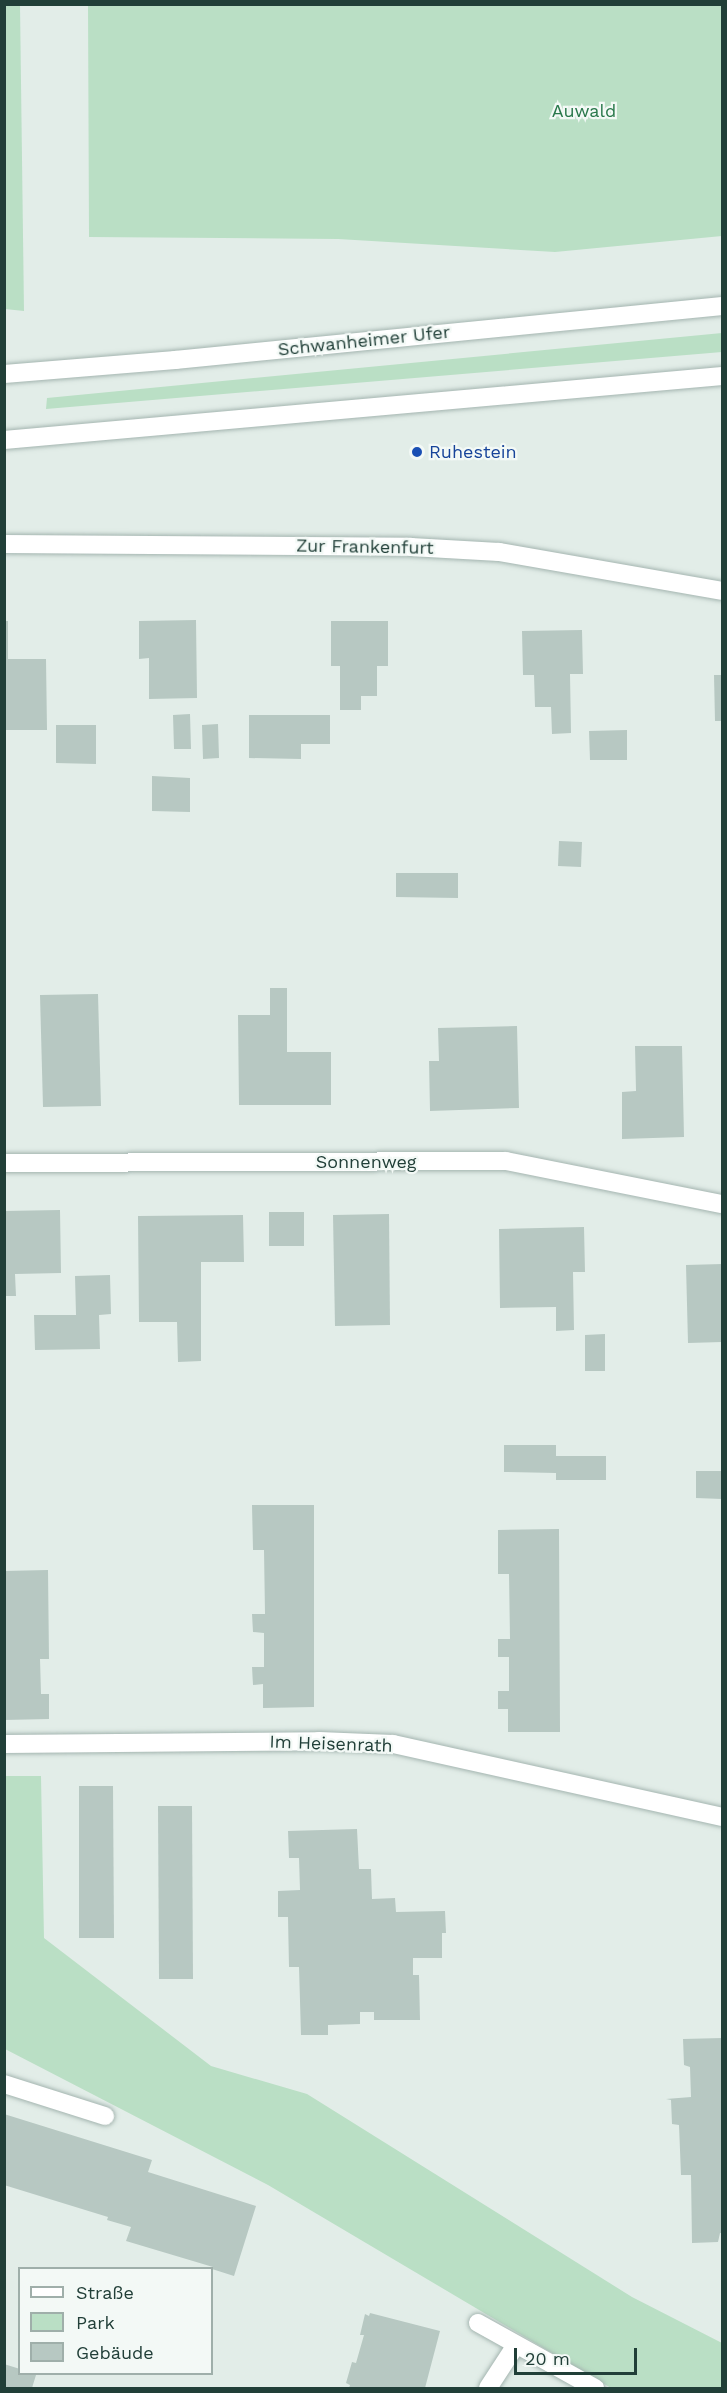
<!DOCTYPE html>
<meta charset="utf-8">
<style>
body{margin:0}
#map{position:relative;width:727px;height:2393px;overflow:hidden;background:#e2ede8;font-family:"Work Sans",sans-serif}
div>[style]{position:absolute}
.green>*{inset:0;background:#badfc5}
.building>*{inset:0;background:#b7c8c2}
.roads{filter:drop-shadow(0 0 2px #a4b5b0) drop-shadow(0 0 2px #a4b5b0)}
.service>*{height:18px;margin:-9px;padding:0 9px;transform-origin:9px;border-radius:9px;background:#fff}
.minor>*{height:18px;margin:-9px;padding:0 9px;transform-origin:9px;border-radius:9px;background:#fff}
.secondary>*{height:18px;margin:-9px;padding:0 9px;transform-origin:9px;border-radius:9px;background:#fff}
.dots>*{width:16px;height:16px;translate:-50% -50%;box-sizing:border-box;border:3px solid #f3f9f6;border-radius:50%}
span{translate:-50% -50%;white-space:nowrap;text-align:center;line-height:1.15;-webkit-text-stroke:4.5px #f3f9f6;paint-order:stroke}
.park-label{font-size:18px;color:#29784b}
.street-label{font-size:18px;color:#213f38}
.transit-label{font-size:18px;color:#164399}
.left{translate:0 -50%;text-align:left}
.frame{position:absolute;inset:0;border:6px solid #213f38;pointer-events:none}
.legend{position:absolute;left:18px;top:2267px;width:195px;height:108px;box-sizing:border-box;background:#f3f9f6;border:2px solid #9fafaa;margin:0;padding:8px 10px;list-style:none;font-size:18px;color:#213f38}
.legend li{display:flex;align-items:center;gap:12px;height:30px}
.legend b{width:30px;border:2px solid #9fafaa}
.scale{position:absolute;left:514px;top:2348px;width:123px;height:27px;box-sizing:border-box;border:3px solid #213f38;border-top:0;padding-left:8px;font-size:18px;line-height:21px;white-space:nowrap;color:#213f38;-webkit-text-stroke:4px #f3f9f6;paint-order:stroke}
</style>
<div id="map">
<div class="green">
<i style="clip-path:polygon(4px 5px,20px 5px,24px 311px,5px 309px)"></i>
<i style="clip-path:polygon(88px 5px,722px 5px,722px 236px,555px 252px,338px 239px,89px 237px)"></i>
<i style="clip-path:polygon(722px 333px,722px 352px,46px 409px,47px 398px)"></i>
<i style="clip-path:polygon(4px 1776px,41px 1776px,44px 1938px,211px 2066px,307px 2094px,632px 2297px,722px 2343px,722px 2388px,611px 2388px,268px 2185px,5px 2049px)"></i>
</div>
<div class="building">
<i style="clip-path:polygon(196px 620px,197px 698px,149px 699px,149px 658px,139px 659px,139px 621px)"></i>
<i style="clip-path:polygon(4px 621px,8px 621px,8px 659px,46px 659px,47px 730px,4px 730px)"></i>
<i style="clip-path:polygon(331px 621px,388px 621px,388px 666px,377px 666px,377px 696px,361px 696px,361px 710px,340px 710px,340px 666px,331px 666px)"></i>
<i style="clip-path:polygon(582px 630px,583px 674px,570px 674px,571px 733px,552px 734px,551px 707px,535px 707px,534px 675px,523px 675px,522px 631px)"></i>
<i style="clip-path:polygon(714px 675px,722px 675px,722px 721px,715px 721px)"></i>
<i style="clip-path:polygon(190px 714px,191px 749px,174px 749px,173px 715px)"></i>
<i style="clip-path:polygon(249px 715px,330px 715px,330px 744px,301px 744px,301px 759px,249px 758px)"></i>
<i style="clip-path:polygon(218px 724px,219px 758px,203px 759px,202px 725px)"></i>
<i style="clip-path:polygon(56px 725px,96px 725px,96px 764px,56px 763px)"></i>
<i style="clip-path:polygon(627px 730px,627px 760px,590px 760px,589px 731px)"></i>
<i style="clip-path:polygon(152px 776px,190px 778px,190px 812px,152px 811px)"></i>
<i style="clip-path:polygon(559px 841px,582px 842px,581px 867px,558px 866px)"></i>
<i style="clip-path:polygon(396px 873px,458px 873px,458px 898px,396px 897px)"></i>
<i style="clip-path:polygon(270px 988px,287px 988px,287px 1052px,331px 1052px,331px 1105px,239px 1105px,238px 1015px,270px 1015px)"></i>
<i style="clip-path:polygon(98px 994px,101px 1106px,43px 1107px,40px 995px)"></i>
<i style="clip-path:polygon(517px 1026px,519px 1108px,430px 1111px,429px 1061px,439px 1061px,438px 1028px)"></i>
<i style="clip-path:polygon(635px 1046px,682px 1046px,684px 1137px,622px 1139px,622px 1092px,636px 1091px)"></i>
<i style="clip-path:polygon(60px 1210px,61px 1273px,15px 1274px,16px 1296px,4px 1296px,4px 1211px)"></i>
<i style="clip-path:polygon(269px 1212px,304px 1212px,304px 1246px,269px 1246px)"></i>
<i style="clip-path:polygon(389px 1214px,390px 1325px,335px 1326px,333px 1215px)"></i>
<i style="clip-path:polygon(243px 1215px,244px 1262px,201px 1262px,201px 1361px,178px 1362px,177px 1322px,139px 1322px,138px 1216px)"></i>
<i style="clip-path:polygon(584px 1227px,585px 1272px,573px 1272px,574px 1330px,556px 1331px,556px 1307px,500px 1308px,499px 1229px)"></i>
<i style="clip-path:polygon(722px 1264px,722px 1342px,688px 1343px,686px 1265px)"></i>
<i style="clip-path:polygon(110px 1275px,111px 1314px,99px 1315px,100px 1349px,35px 1350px,34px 1315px,76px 1315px,75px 1276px)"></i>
<i style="clip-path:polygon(605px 1334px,605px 1371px,585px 1371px,585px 1335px)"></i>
<i style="clip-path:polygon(504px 1445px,556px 1445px,556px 1456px,606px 1456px,606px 1480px,556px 1480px,556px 1473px,504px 1472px)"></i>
<i style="clip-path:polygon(696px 1471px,722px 1471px,722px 1499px,696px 1498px)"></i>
<i style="clip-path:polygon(252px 1505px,314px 1505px,314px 1707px,263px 1708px,263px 1684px,253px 1685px,252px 1667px,264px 1667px,264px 1633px,253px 1632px,252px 1614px,265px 1614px,264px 1550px,253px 1550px)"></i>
<i style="clip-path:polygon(559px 1529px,560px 1732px,508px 1732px,508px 1709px,498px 1709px,498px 1691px,509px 1691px,509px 1657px,498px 1657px,498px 1639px,510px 1639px,509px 1574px,498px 1574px,498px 1530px)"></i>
<i style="clip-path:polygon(48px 1570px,49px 1659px,40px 1659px,41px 1694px,49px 1694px,49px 1719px,4px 1720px,4px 1571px)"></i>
<i style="clip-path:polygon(79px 1786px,113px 1786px,114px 1938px,79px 1938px)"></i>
<i style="clip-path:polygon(158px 1806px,192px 1806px,193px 1979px,159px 1979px)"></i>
<i style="clip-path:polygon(357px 1829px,359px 1869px,371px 1869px,372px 1899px,395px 1898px,396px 1912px,445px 1911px,446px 1933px,442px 1933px,442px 1958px,413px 1958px,413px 1975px,419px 1975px,420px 2020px,374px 2020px,374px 2012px,360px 2012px,360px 2024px,328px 2025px,328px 2035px,301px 2035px,299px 1967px,289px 1967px,288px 1917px,278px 1917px,278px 1891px,300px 1890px,299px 1858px,289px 1858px,288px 1831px)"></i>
<i style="clip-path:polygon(722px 2038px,722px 2233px,720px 2233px,718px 2242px,692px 2243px,691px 2175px,681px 2175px,679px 2125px,672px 2124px,671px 2100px,666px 2099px,691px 2097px,690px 2067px,684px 2065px,683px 2039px)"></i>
<i style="clip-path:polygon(4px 2114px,152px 2160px,148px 2172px,256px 2206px,234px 2276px,212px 2269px,213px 2267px,126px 2241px,131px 2227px,107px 2220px,108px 2217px,4px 2185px)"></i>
<i style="clip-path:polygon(370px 2313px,440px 2331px,425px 2388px,349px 2388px,350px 2385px,346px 2383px,352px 2362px,356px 2363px,364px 2335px,360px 2335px,365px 2314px,369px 2316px)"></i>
<i style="clip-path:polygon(4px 2364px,20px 2369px,20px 2374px,36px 2375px,32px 2388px,4px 2388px)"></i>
</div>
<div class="roads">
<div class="service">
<i style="left:4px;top:2084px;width:106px;rotate:17.6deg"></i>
<i style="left:488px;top:2388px;width:51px;rotate:-56.9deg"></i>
</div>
<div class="minor">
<i style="left:4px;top:544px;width:407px;rotate:0.4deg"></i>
<i style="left:411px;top:547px;width:88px;rotate:3.3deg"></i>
<i style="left:499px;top:552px;width:226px;rotate:9.9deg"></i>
<i style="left:4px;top:1163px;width:502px;rotate:-0.23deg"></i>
<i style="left:506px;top:1161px;width:220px;rotate:11.3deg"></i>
<i style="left:4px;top:1744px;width:315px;rotate:-0.5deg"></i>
<i style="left:319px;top:1741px;width:74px;rotate:2.3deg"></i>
<i style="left:393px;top:1744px;width:337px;rotate:12.5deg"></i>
<i style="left:478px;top:2323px;width:134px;rotate:29.1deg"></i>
</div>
<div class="secondary">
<i style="left:4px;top:374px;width:172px;rotate:-4.7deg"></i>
<i style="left:175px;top:360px;width:550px;rotate:-5.64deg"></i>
<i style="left:4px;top:440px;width:721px;rotate:-5.09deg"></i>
</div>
</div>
<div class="dots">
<i style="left:417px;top:452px;background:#1a4fb4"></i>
</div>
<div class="park-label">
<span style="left:584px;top:111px">Auwald</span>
</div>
<div class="street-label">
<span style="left:364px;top:341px;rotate:-6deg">Schwanheimer Ufer</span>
<span style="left:365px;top:547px;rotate:1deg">Zur Frankenfurt</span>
<span style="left:366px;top:1162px">Sonnenweg</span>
<span style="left:331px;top:1744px;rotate:2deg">Im Heisenrath</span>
</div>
<div class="transit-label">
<span class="left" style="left:429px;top:452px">Ruhestein</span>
</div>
<div class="frame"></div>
<ul class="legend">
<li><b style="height:8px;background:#fff"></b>Straße</li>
<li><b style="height:16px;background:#badfc5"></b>Park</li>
<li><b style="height:16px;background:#b7c8c2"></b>Gebäude</li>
</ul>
<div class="scale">20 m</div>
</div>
